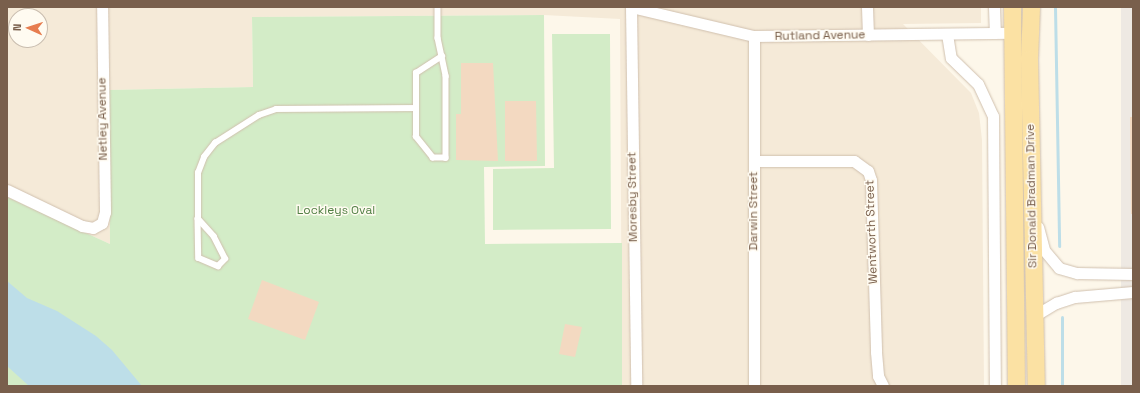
<!DOCTYPE html>
<style>
body{margin:0}
#map{position:relative;width:1140px;height:393px;overflow:hidden;background:#fdf7ea;font-family:"Space Grotesk",sans-serif}
div>[style]{position:absolute}
.residential>*{inset:0;background:#f5ead8}
.industrial>*{inset:0;background:#eee9e3}
.green>*{inset:0;background:#d3ecc7}
.water>*{inset:0;background:#bddee8}
.stream>*{height:3px;margin:-1.5px;padding:0 1.5px;transform-origin:1.5px;border-radius:1.5px;background:#bddee8}
.building>*{inset:0;background:#f3d9c1}
.roads{filter:drop-shadow(0 0 1px #d0c0ae) drop-shadow(0 0 1px #d0c0ae)}
.service>*{height:5.5px;margin:-2.75px;padding:0 2.75px;transform-origin:2.75px;border-radius:2.75px;background:#fff}
.minor>*{height:11px;margin:-5.5px;padding:0 5.5px;transform-origin:5.5px;border-radius:5.5px;background:#fff}
.primary>*{height:17px;margin:-8.5px;padding:0 8.5px;transform-origin:8.5px;border-radius:8.5px;background:#fbe1a3}
span{translate:-50% -50%;white-space:nowrap;text-align:center;line-height:1.15;-webkit-text-stroke:3px #fffbf1;paint-order:stroke}
.street-label{font-size:12px;color:#795f4c}
.park-label{font-size:12px;color:#507f43}
.frame{position:absolute;inset:0;border:8px solid #795f4c;pointer-events:none}
.north{position:absolute;left:8px;top:8px;width:40px;height:40px;box-sizing:border-box;background:#fffbf1;border:1px solid #c9bdaf;border-radius:50%;rotate:273deg;font-size:11px;font-weight:700;line-height:16px;text-align:center;color:#795f4c}
.north::after{content:'';display:block;margin:auto;width:14px;height:18px;background:#e77d4f;clip-path:polygon(50% 0,100% 100%,50% 72%,0 100%)}
</style>
<div id="map">
<div class="residential">
<i style="clip-path:polygon(evenodd,7px 7px,981px 7px,981px 23px,903px 24px,971px 93px,979px 113px,982px 140px,984px 386px,622px 386px,620px 19px,544px 15px,252px 17px,253px 87px,109px 90px,110px 244px,7px 197px,7px 7px,16px 16px,40px 16px,40px 40px,16px 40px,16px 16px)"></i>
</div>
<div class="industrial">
<i style="clip-path:polygon(1121px 7px,1133px 7px,1133px 386px,1121px 386px)"></i>
</div>
<div class="green">
<i style="clip-path:polygon(544px 15px,545px 166px,484px 167px,485px 244px,622px 243px,622px 386px,7px 386px,7px 197px,110px 244px,109px 90px,253px 87px,252px 17px)"></i>
<i style="clip-path:polygon(552px 34px,610px 34px,611px 229px,493px 230px,493px 169px,554px 168px)"></i>
</div>
<div class="water">
<i style="clip-path:polygon(7px 281px,27px 298px,57px 311px,96px 336px,112px 350px,142px 386px,29px 386px,7px 366px)"></i>
</div>
<div class="stream">
<i style="left:1055px;top:7px;width:239px;rotate:89deg"></i>
<i style="left:1062px;top:386px;width:69px;rotate:-90deg"></i>
</div>
<div class="building">
<i style="clip-path:polygon(461px 63px,493px 63px,498px 161px,456px 160px,456px 114px,461px 114px)"></i>
<i style="clip-path:polygon(505px 101px,536px 101px,537px 161px,505px 161px)"></i>
<i style="clip-path:polygon(1130px 117px,1133px 117px,1133px 214px,1131px 214px)"></i>
<i style="clip-path:polygon(262px 280px,319px 302px,305px 340px,248px 319px)"></i>
<i style="clip-path:polygon(565px 324px,582px 327px,575px 357px,559px 354px)"></i>
</div>
<div class="roads">
<div class="service">
<i style="left:438px;top:7px;width:31px;rotate:90deg"></i>
<i style="left:438px;top:38px;width:39px;rotate:78deg"></i>
<i style="left:446px;top:76px;width:82px;rotate:90deg"></i>
<i style="left:446px;top:158px;width:13px;rotate:180deg"></i>
<i style="left:433px;top:158px;width:27px;rotate:-129deg"></i>
<i style="left:416px;top:137px;width:64px;rotate:-90deg"></i>
<i style="left:416px;top:73px;width:31px;rotate:-33deg"></i>
<i style="left:198px;top:219px;width:39px;rotate:89deg"></i>
<i style="left:199px;top:258px;width:21px;rotate:23deg"></i>
<i style="left:218px;top:266px;width:10px;rotate:-45deg"></i>
<i style="left:225px;top:259px;width:25px;rotate:-117deg"></i>
<i style="left:214px;top:237px;width:24px;rotate:-132deg"></i>
<i style="left:198px;top:219px;width:46px;rotate:-90deg"></i>
<i style="left:198px;top:173px;width:17px;rotate:-69deg"></i>
<i style="left:204px;top:157px;width:18px;rotate:-52deg"></i>
<i style="left:215px;top:143px;width:52px;rotate:-32.5deg"></i>
<i style="left:259px;top:115px;width:18px;rotate:-19deg"></i>
<i style="left:276px;top:109px;width:140px;rotate:-0.4deg"></i>
</div>
<div class="minor">
<i style="left:631px;top:7px;width:126px;rotate:13.3deg"></i>
<i style="left:754px;top:36px;width:258px;rotate:-0.7deg"></i>
<i style="left:631px;top:7px;width:379px;rotate:89.2deg"></i>
<i style="left:867px;top:7px;width:28px;rotate:88deg"></i>
<i style="left:994px;top:7px;width:26px;rotate:88deg"></i>
<i style="left:947px;top:34px;width:24px;rotate:81deg"></i>
<i style="left:951px;top:58px;width:37px;rotate:44deg"></i>
<i style="left:978px;top:84px;width:35px;rotate:65deg"></i>
<i style="left:993px;top:116px;width:270px;rotate:89.6deg"></i>
<i style="left:754px;top:36px;width:350px;rotate:90deg"></i>
<i style="left:754px;top:161px;width:100px"></i>
<i style="left:854px;top:161px;width:17px;rotate:36deg"></i>
<i style="left:868px;top:171px;width:9px;rotate:72deg"></i>
<i style="left:871px;top:180px;width:172px;rotate:88.3deg"></i>
<i style="left:876px;top:352px;width:24px;rotate:85deg"></i>
<i style="left:878px;top:376px;width:11px;rotate:63deg"></i>
<i style="left:7px;top:190px;width:83px;rotate:25.6deg"></i>
<i style="left:82px;top:226px;width:11px;rotate:10deg"></i>
<i style="left:93px;top:228px;width:10px;rotate:-29deg"></i>
<i style="left:102px;top:223px;width:11px;rotate:-75deg"></i>
<i style="left:105px;top:212px;width:205px;rotate:-90.8deg"></i>
<i style="left:1038px;top:227px;width:24px;rotate:75deg"></i>
<i style="left:1044px;top:250px;width:23px;rotate:50deg"></i>
<i style="left:1059px;top:268px;width:19px;rotate:16deg"></i>
<i style="left:1077px;top:273px;width:56px;rotate:1deg"></i>
<i style="left:1034px;top:316px;width:26px;rotate:-31deg"></i>
<i style="left:1056px;top:303px;width:20px;rotate:-18deg"></i>
<i style="left:1075px;top:297px;width:58px;rotate:-4.9deg"></i>
</div>
<div class="primary">
<i style="left:1012px;top:7px;width:379px;rotate:89.4deg"></i>
<i style="left:1031px;top:7px;width:52px;rotate:92.2deg"></i>
<i style="left:1029px;top:59px;width:327px;rotate:88.8deg"></i>
</div>
</div>
<div class="street-label">
<span style="left:820px;top:36px;rotate:-1deg">Rutland Avenue</span>
<span style="left:103px;top:119px;rotate:-91deg">Netley Avenue</span>
<span style="left:1032px;top:196px;rotate:-91deg">Sir Donald Bradman Drive</span>
<span style="left:633px;top:197px;rotate:-91deg">Moresby Street</span>
<span style="left:754px;top:211px;rotate:-90deg">Darwin Street</span>
<span style="left:872px;top:232px;rotate:-92deg">Wentworth Street</span>
</div>
<div class="park-label">
<span style="left:336px;top:211px">Lockleys Oval</span>
</div>
<div class="frame"></div>
<div class="north">N</div>
</div>
